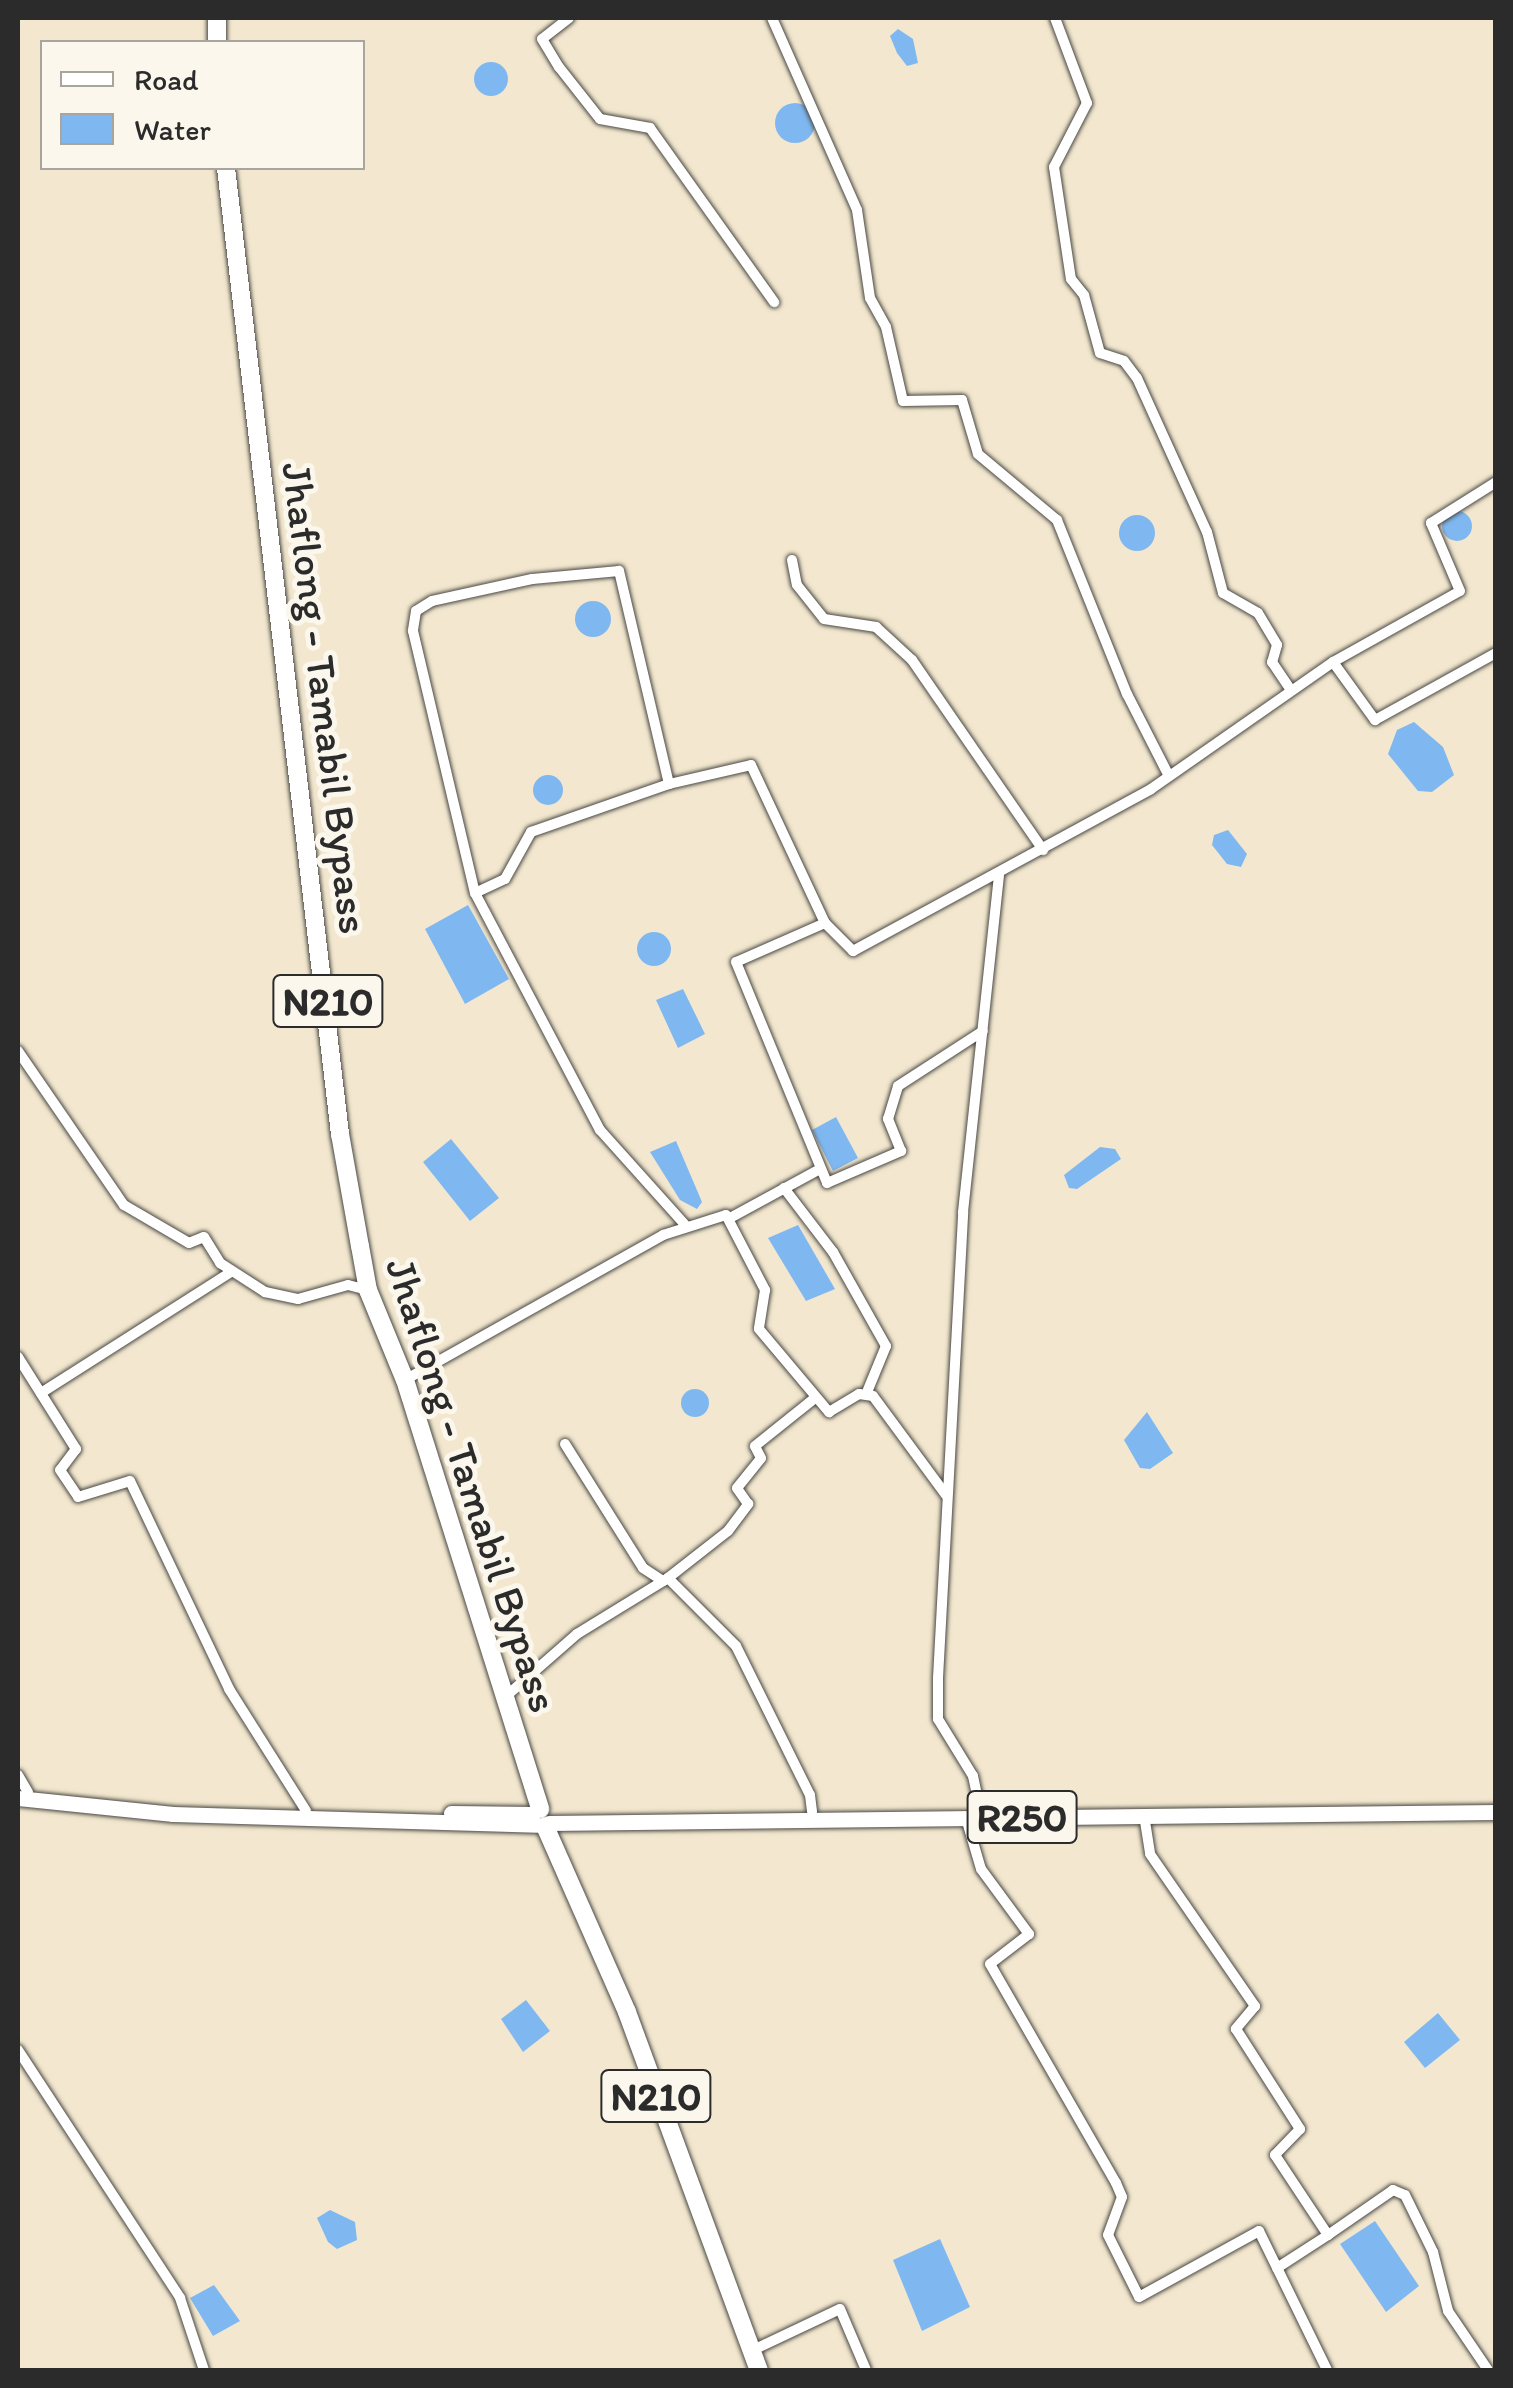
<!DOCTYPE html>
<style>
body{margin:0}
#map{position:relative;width:1513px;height:2388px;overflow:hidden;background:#f3e8cf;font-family:Itim,sans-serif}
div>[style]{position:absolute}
.water>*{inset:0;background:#7fb8f0}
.round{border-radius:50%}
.roads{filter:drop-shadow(0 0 2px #494744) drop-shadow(0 0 2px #494744)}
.street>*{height:10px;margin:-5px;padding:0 5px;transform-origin:5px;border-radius:5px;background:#fff}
.primary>*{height:15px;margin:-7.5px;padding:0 7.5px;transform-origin:7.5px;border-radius:7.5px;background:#fff}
.highway>*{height:18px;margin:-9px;padding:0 9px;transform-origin:9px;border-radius:9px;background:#fff}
span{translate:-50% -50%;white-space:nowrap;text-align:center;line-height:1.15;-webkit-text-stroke:10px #fbf7ec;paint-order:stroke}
.shield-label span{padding:2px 8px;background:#fbf7ec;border:2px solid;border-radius:8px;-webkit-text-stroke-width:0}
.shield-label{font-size:40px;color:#2b2b2b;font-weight:700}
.street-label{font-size:42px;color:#2b2b2b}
.frame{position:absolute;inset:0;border:20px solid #2b2b2b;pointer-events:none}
.legend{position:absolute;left:40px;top:40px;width:325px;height:130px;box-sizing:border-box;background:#fbf7ec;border:2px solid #a8a59f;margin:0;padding:12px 18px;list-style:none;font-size:30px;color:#2b2b2b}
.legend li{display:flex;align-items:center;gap:20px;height:50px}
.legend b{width:50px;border:2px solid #a8a59f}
</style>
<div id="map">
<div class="water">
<i style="clip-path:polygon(898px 29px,913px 39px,918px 63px,907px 66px,897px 53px,890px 36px)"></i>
<i class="round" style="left:474px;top:62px;width:34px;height:34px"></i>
<i class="round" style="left:775px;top:103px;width:40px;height:40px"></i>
<i class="round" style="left:1442px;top:511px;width:30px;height:30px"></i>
<i class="round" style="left:1119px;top:515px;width:36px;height:36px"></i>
<i class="round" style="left:575px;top:601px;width:36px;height:36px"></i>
<i style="clip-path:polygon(1414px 722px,1443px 747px,1454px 775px,1432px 792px,1418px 791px,1388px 754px,1397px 730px)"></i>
<i class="round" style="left:533px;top:775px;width:30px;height:30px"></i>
<i style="clip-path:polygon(1228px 830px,1247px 854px,1241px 867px,1227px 864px,1212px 845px,1214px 835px)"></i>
<i style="clip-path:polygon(468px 905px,509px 979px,465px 1004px,425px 929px)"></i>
<i class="round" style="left:637px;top:932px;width:34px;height:34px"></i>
<i style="clip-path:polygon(683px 989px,705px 1034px,678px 1048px,656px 1000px)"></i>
<i style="clip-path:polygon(836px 1117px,858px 1158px,833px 1171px,812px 1130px)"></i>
<i style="clip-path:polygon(451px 1139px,499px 1198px,470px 1221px,423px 1162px)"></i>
<i style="clip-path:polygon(676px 1141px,702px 1202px,697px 1209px,680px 1200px,650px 1152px)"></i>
<i style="clip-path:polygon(1100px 1147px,1115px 1149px,1121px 1159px,1077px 1189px,1069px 1188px,1064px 1175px)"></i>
<i style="clip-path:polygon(798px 1225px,835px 1289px,806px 1301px,768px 1238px)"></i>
<i class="round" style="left:681px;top:1389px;width:28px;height:28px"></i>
<i style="clip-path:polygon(1147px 1412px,1173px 1453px,1150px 1469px,1140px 1468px,1124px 1440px)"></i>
<i style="clip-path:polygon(526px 2000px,550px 2031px,523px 2052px,501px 2019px)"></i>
<i style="clip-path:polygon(1438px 2013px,1460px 2040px,1425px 2068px,1404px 2042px)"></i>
<i style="clip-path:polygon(330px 2210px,355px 2222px,357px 2240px,337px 2249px,328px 2242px,317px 2218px)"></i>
<i style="clip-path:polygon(1375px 2221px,1419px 2286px,1386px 2312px,1340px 2244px)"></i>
<i style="clip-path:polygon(940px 2239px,970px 2307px,922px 2331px,893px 2260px)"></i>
<i style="clip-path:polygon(214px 2285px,240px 2321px,213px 2336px,190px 2298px)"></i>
</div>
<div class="roads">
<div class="street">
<i style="left:569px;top:18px;width:34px;rotate:142deg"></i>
<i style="left:542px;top:39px;width:33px;rotate:59deg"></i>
<i style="left:559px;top:67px;width:66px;rotate:51.7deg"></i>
<i style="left:600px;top:119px;width:51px;rotate:10.2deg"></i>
<i style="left:650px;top:128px;width:214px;rotate:54.5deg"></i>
<i style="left:772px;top:18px;width:210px;rotate:66.1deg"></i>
<i style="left:857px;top:210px;width:89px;rotate:81.6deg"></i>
<i style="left:870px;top:298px;width:33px;rotate:61deg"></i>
<i style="left:886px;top:327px;width:76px;rotate:77.1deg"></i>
<i style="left:903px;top:401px;width:59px;rotate:-1deg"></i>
<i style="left:962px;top:400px;width:56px;rotate:73.5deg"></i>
<i style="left:978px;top:454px;width:103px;rotate:39.9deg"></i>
<i style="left:1057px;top:520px;width:188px;rotate:68.1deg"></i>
<i style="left:1127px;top:694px;width:92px;rotate:62.9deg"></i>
<i style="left:1055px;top:18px;width:91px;rotate:69.4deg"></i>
<i style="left:1087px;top:103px;width:72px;rotate:117.3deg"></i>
<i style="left:1054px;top:167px;width:113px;rotate:81.4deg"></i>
<i style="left:1071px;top:279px;width:21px;rotate:51deg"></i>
<i style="left:1084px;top:295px;width:60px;rotate:74.6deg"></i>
<i style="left:1100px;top:353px;width:25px;rotate:18deg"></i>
<i style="left:1124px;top:361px;width:21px;rotate:53deg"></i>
<i style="left:1137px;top:378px;width:169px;rotate:65.6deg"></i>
<i style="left:1207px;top:532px;width:63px;rotate:75.3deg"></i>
<i style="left:1223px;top:593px;width:40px;rotate:29.7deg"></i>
<i style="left:1258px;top:613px;width:37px;rotate:59deg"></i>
<i style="left:1277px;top:645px;width:18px;rotate:106deg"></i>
<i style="left:1272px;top:662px;width:34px;rotate:56deg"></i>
<i style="left:792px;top:560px;width:25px;rotate:79deg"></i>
<i style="left:797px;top:585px;width:43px;rotate:51.5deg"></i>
<i style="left:824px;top:619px;width:53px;rotate:8.7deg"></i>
<i style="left:876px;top:627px;width:49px;rotate:42.5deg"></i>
<i style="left:912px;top:660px;width:231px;rotate:55.4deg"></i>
<i style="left:1333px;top:662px;width:72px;rotate:54.1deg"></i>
<i style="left:1375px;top:720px;width:138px;rotate:-29deg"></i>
<i style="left:669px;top:784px;width:219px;rotate:-103.2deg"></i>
<i style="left:619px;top:571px;width:87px;rotate:174.7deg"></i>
<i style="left:532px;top:579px;width:102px;rotate:167.6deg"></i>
<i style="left:432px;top:601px;width:19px;rotate:148deg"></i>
<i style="left:416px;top:611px;width:20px;rotate:99deg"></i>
<i style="left:413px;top:631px;width:269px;rotate:76.7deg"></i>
<i style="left:475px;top:893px;width:268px;rotate:62.2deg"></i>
<i style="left:600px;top:1130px;width:129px;rotate:48.1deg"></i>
<i style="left:475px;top:893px;width:33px;rotate:-25deg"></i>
<i style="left:505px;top:879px;width:54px;rotate:-61deg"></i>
<i style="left:531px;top:832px;width:146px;rotate:-19.2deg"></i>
<i style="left:669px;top:784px;width:84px;rotate:-13deg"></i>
<i style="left:751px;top:765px;width:174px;rotate:64.9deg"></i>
<i style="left:825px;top:923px;width:40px;rotate:45deg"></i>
<i style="left:853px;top:951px;width:339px;rotate:-28.5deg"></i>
<i style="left:1151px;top:789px;width:222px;rotate:-34.9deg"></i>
<i style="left:1333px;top:662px;width:145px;rotate:-29.2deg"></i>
<i style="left:1460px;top:591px;width:74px;rotate:-113.1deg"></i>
<i style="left:1431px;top:523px;width:77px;rotate:-32.2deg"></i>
<i style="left:825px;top:923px;width:97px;rotate:156.3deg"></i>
<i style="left:736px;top:962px;width:239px;rotate:67.6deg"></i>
<i style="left:827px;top:1183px;width:81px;rotate:-23.4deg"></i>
<i style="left:901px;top:1151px;width:35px;rotate:-112deg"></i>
<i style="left:888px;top:1119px;width:34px;rotate:-73deg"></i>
<i style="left:898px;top:1086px;width:101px;rotate:-32.9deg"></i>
<i style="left:18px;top:1051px;width:187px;rotate:55.5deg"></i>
<i style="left:124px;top:1205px;width:75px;rotate:30.3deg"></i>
<i style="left:189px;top:1243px;width:16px;rotate:-22deg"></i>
<i style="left:204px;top:1237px;width:31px;rotate:58deg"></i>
<i style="left:220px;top:1263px;width:54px;rotate:32.8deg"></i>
<i style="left:265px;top:1292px;width:34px;rotate:12deg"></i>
<i style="left:298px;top:1299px;width:52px;rotate:-15.6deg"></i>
<i style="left:348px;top:1285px;width:21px;rotate:14deg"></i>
<i style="left:784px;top:1188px;width:81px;rotate:52.6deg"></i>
<i style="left:833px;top:1252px;width:108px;rotate:60.6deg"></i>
<i style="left:886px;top:1346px;width:50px;rotate:112.4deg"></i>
<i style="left:730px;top:1218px;width:102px;rotate:-28.6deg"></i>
<i style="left:18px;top:1357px;width:109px;rotate:57.8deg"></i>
<i style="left:76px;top:1449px;width:26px;rotate:127deg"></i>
<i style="left:60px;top:1470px;width:32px;rotate:56deg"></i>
<i style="left:78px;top:1497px;width:54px;rotate:-17.1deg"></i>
<i style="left:130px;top:1481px;width:230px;rotate:64.5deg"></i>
<i style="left:229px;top:1689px;width:144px;rotate:57.7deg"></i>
<i style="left:405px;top:1380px;width:296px;rotate:-29.3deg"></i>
<i style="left:663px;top:1235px;width:66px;rotate:-17.6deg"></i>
<i style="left:726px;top:1215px;width:85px;rotate:62.5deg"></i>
<i style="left:765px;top:1290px;width:39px;rotate:99deg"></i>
<i style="left:759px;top:1329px;width:109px;rotate:49.9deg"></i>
<i style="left:829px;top:1412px;width:35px;rotate:-31deg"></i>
<i style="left:859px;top:1394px;width:14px;rotate:8deg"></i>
<i style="left:873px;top:1396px;width:123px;rotate:53.6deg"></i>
<i style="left:41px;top:1393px;width:225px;rotate:-32.5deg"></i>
<i style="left:565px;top:1444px;width:146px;rotate:57.8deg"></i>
<i style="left:643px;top:1568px;width:24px;rotate:33deg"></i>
<i style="left:668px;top:1578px;width:76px;rotate:-38.1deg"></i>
<i style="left:728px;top:1531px;width:34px;rotate:-53deg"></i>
<i style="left:748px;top:1504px;width:19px;rotate:-125deg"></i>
<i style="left:737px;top:1488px;width:38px;rotate:-51deg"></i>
<i style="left:761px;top:1458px;width:13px;rotate:-117deg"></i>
<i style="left:755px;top:1446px;width:77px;rotate:-38.7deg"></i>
<i style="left:504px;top:1698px;width:97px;rotate:-41.2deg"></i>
<i style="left:577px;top:1634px;width:107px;rotate:-31.6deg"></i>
<i style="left:668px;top:1578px;width:96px;rotate:45deg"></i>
<i style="left:736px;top:1646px;width:166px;rotate:63.6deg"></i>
<i style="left:810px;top:1795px;width:17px;rotate:83deg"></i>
<i style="left:18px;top:1775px;width:20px;rotate:60deg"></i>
<i style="left:980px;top:1809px;width:34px;rotate:-102deg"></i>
<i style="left:973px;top:1776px;width:67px;rotate:-121.6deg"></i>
<i style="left:938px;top:1719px;width:41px;rotate:-90deg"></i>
<i style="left:938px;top:1678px;width:467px;rotate:-86.9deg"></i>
<i style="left:963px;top:1212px;width:340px;rotate:-83.9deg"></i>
<i style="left:1144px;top:1815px;width:39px;rotate:81deg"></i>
<i style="left:1150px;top:1854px;width:185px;rotate:55.4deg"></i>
<i style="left:1255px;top:2006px;width:30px;rotate:130deg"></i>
<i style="left:1236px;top:2029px;width:119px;rotate:57.4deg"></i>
<i style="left:1300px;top:2129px;width:36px;rotate:134deg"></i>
<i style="left:1275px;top:2155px;width:96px;rotate:56.5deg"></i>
<i style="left:1328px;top:2235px;width:79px;rotate:-34.7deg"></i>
<i style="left:1393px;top:2190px;width:13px;rotate:23deg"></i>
<i style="left:1405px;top:2195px;width:64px;rotate:63.8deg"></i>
<i style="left:1433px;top:2252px;width:61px;rotate:75.7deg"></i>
<i style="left:1448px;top:2311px;width:71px;rotate:55.9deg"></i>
<i style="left:966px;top:1818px;width:53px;rotate:73.6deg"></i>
<i style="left:981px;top:1869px;width:81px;rotate:53.6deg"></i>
<i style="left:1029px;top:1934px;width:49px;rotate:142.4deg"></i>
<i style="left:990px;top:1964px;width:253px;rotate:60.1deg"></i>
<i style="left:1116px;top:2183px;width:15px;rotate:67deg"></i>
<i style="left:1122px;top:2197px;width:40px;rotate:110.2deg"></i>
<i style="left:1108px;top:2235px;width:69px;rotate:63.4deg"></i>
<i style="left:1139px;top:2297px;width:137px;rotate:-28.8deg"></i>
<i style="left:1259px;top:2231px;width:155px;rotate:63.9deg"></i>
<i style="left:18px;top:2050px;width:296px;rotate:56.8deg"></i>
<i style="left:180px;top:2298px;width:76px;rotate:71.6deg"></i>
<i style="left:1277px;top:2268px;width:61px;rotate:-32.9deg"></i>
<i style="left:751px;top:2351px;width:98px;rotate:-25.3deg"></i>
<i style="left:840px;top:2309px;width:66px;rotate:66.9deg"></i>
</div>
<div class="primary">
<i style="left:18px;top:1798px;width:156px;rotate:5.9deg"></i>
<i style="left:173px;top:1814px;width:364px;rotate:1.7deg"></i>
<i style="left:451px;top:1813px;width:82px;rotate:0.7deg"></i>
<i style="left:549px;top:1823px;width:947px;rotate:-0.67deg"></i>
</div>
<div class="highway">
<i style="left:217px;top:18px;width:24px;rotate:90deg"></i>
<i style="left:226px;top:168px;width:973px;rotate:83.27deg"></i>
<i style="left:340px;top:1134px;width:114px;rotate:79.9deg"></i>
<i style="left:360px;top:1246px;width:45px;rotate:79.7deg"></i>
<i style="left:368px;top:1290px;width:97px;rotate:67.7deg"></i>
<i style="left:405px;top:1380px;width:450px;rotate:72.5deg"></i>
<i style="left:545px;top:1826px;width:203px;rotate:66.2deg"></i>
<i style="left:627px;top:2012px;width:382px;rotate:69.8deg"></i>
</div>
</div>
<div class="shield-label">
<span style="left:328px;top:1001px">N210</span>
<span style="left:1022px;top:1817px">R250</span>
<span style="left:656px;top:2096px">N210</span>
</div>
<div class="street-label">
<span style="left:325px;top:698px;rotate:83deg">Jhaflong - Tamabil Bypass</span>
<span style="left:472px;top:1485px;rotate:72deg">Jhaflong - Tamabil Bypass</span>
</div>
<div class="frame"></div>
<ul class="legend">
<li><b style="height:12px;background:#fff"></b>Road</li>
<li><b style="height:28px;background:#7fb8f0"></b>Water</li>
</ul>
</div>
